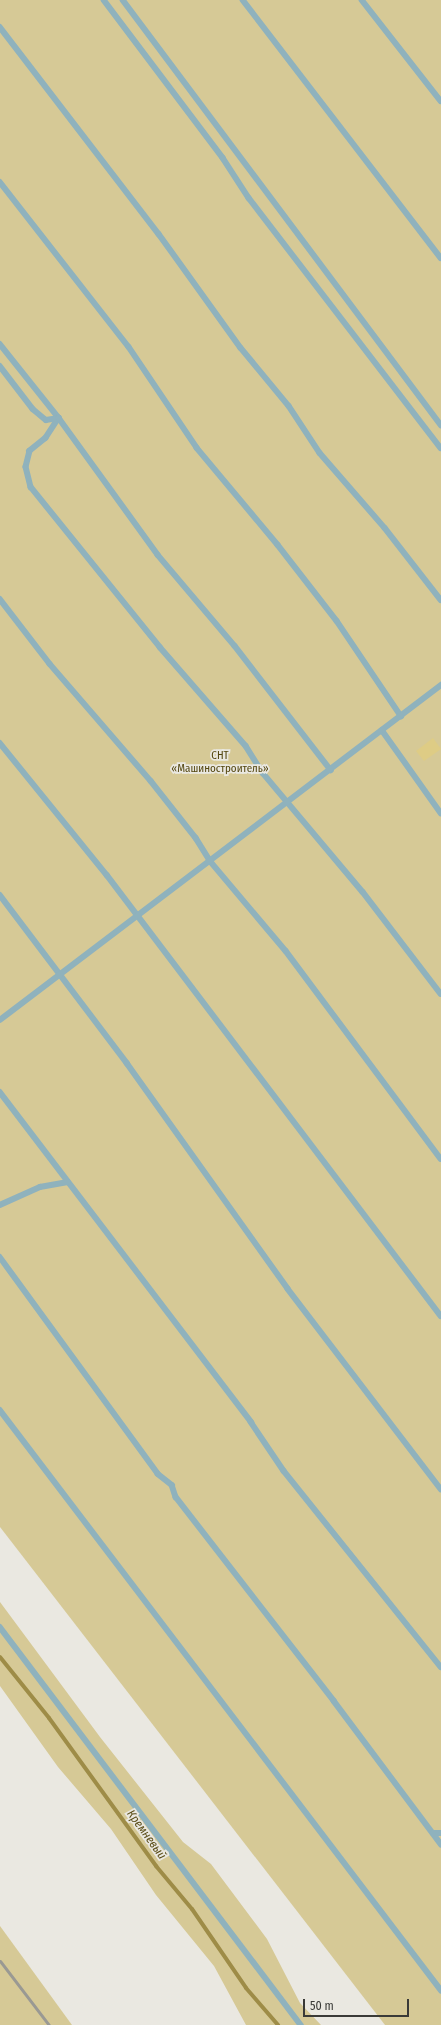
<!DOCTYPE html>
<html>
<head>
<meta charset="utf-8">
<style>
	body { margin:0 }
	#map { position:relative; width:441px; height:2025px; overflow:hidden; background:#eae8e1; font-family:"Fira Sans Condensed",sans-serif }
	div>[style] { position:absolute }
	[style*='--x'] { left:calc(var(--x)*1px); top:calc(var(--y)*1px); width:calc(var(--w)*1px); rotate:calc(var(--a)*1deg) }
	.green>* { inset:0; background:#d6c996 }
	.stream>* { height:4px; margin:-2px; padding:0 2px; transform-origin:2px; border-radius:2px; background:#9e8c47 }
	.building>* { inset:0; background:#decc85 }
	.service>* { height:5.5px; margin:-2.75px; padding:0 2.75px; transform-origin:2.75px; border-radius:2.75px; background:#8fb2bd }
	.rail>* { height:3px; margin:-1.5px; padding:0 1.5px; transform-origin:1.5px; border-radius:1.5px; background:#9a9993 }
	span { translate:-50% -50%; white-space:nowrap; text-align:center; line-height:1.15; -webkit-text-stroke:3.5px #eae8e1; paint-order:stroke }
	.park-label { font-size:11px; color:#53460e }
	.water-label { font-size:12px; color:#5b4e18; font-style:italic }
	.scale { position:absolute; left:303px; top:1999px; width:106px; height:18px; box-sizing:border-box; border:2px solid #3a3a37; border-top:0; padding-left:5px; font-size:12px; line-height:14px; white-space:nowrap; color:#3a3a37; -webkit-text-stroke:3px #eae8e1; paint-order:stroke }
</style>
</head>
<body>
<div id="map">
	<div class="green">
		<i style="clip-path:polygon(0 0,441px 0,441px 2025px,385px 2025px,0 1527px)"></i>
		<i style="clip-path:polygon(0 1602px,100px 1737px,183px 1842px,211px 1864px,267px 1939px,300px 2003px,321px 2025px,246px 2025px,214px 1966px,156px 1895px,111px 1829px,58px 1767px,0 1686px)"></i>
		<i style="clip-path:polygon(0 1926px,72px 2025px,0 2025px)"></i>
	</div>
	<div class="stream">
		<i style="--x:0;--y:1657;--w:78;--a:51.2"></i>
		<i style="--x:49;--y:1718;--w:183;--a:54.1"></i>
		<i style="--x:156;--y:1866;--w:56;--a:50.1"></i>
		<i style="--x:192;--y:1909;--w:96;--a:55.6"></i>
		<i style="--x:246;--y:1988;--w:49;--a:49.1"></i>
	</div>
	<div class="building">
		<i style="clip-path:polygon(433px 738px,441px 749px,424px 761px,416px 751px)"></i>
	</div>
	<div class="service">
		<i style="--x:104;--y:0;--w:198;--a:53"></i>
		<i style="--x:223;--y:158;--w:48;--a:57"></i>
		<i style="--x:249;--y:198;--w:315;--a:52.5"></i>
		<i style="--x:123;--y:0;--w:531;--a:53.19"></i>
		<i style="--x:243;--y:0;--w:325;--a:52.5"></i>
		<i style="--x:362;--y:0;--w:128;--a:52"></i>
		<i style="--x:0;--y:27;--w:261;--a:52.5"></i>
		<i style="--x:159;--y:234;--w:140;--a:54.3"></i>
		<i style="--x:241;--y:348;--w:75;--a:50.4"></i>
		<i style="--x:289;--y:406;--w:56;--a:56.6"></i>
		<i style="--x:320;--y:453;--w:99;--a:49.1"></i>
		<i style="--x:385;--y:528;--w:91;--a:52.1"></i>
		<i style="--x:0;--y:182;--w:209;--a:52"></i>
		<i style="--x:129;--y:347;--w:122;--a:56"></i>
		<i style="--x:197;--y:448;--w:126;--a:50.1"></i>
		<i style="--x:278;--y:545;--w:96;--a:52.2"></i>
		<i style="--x:337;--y:621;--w:115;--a:56"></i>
		<i style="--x:0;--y:344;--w:95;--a:51.4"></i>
		<i style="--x:59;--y:418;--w:24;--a:123"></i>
		<i style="--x:46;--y:438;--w:21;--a:141"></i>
		<i style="--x:30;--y:451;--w:16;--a:104"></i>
		<i style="--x:26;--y:467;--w:21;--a:76"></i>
		<i style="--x:31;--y:487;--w:206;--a:51.1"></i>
		<i style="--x:160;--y:647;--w:131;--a:49"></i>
		<i style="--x:246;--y:746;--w:32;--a:58"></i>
		<i style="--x:263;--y:773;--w:155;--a:50"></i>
		<i style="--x:363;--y:892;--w:128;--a:52.6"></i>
		<i style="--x:0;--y:366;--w:54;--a:52.5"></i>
		<i style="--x:33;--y:409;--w:17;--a:40"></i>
		<i style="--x:46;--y:420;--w:13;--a:-9"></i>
		<i style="--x:59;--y:418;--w:169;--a:54.1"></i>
		<i style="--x:158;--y:555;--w:119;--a:49.8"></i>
		<i style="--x:235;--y:646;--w:157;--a:52.3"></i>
		<i style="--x:0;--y:599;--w:82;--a:52.4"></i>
		<i style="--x:50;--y:664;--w:155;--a:49.2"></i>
		<i style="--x:151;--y:781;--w:73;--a:51.7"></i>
		<i style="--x:196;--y:838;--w:28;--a:58"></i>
		<i style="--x:211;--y:862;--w:116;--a:49.9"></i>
		<i style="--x:286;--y:951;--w:259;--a:53.3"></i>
		<i style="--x:382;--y:730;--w:102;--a:54.6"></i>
		<i style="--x:0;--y:743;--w:170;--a:51"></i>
		<i style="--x:107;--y:875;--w:553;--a:52.86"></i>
		<i style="--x:0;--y:895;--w:211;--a:52.9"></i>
		<i style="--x:127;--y:1063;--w:277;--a:54.5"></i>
		<i style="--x:288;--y:1289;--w:252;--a:52.6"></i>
		<i style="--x:0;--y:1020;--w:554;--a:-37.22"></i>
		<i style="--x:0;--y:1092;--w:415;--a:52.7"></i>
		<i style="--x:251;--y:1422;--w:59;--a:56"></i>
		<i style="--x:284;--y:1471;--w:251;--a:51.3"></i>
		<i style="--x:0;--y:1205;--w:44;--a:-24.2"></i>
		<i style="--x:40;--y:1187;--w:28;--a:-10"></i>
		<i style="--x:0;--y:1257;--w:268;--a:53.9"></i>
		<i style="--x:158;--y:1474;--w:18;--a:38"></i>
		<i style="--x:172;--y:1485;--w:13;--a:72"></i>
		<i style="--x:176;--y:1497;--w:258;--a:52.2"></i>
		<i style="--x:334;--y:1701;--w:179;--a:53.2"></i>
		<i style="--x:0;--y:1410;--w:729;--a:52.75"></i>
		<i style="--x:0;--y:1627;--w:499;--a:52.9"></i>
		<i style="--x:433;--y:1833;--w:8;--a:0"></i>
	</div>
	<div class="rail">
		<i style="--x:0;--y:1961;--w:81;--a:52.6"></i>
	</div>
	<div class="park-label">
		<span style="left:220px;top:763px">СНТ<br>«Машиностроитель»</span>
	</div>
	<div class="water-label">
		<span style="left:146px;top:1835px;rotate:54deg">Кремневый</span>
	</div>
	<div class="scale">50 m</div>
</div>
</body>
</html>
